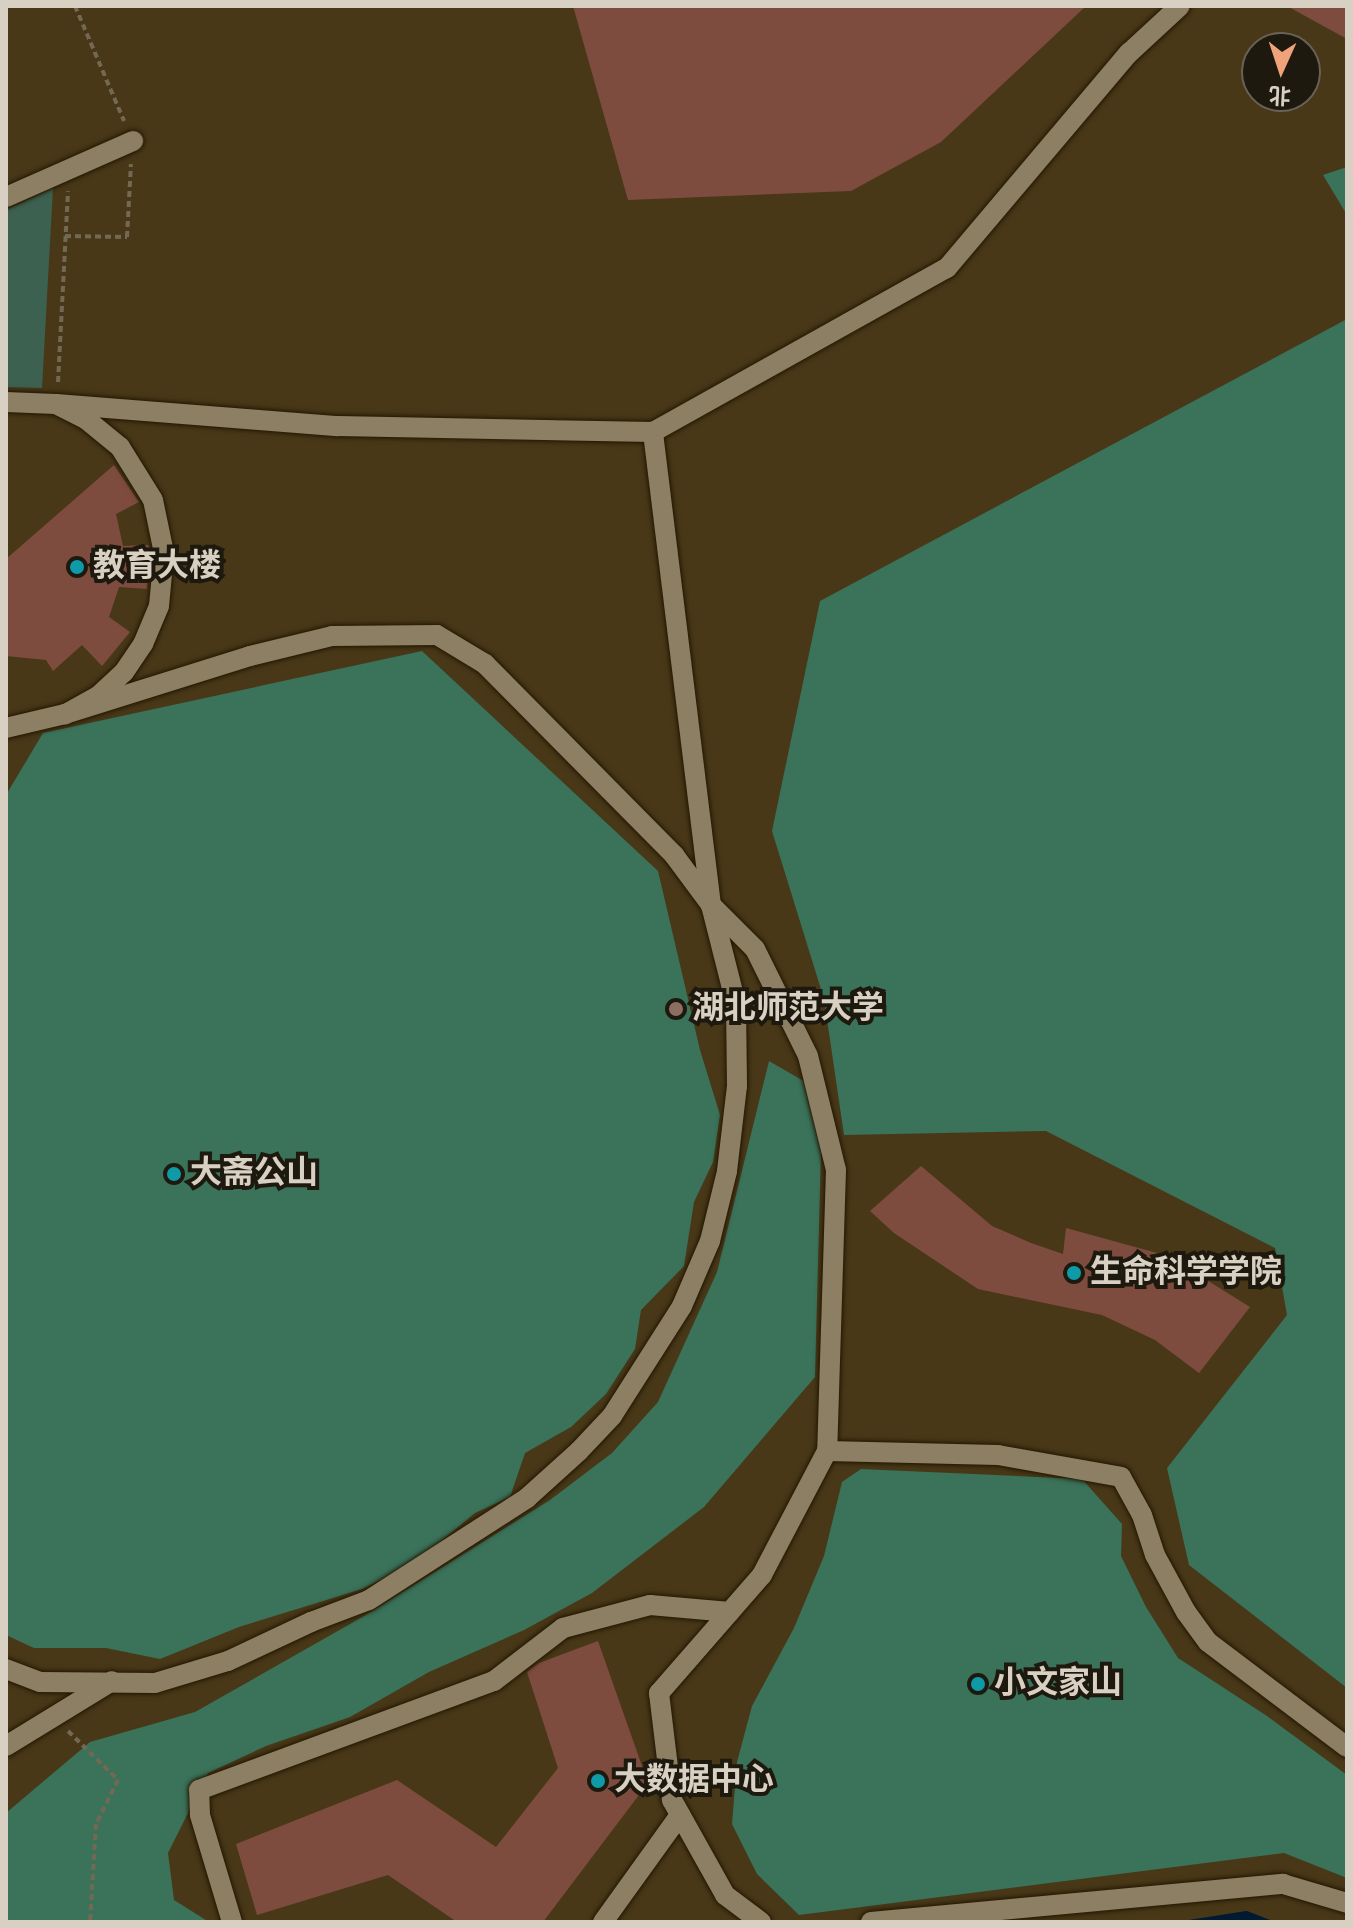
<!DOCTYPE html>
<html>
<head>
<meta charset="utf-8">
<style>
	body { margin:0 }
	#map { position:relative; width:1353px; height:1928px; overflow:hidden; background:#3c2f17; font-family:Spectral,"Noto Sans SC",serif }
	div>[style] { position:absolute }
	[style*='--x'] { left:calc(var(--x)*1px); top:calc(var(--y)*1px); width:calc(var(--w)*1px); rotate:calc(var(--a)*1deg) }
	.built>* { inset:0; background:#483818 }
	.green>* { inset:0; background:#3d6150 }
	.forest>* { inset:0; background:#3a725a }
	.water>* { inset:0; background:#011a32 }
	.building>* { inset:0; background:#7e4c3e }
	.path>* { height:4px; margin-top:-2px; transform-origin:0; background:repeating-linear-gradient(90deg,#736853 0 6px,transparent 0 10px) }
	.roads { filter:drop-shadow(0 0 2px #231701) drop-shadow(0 0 2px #231701) }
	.minor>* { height:20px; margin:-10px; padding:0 10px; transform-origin:10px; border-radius:10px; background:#8d7f64 }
	.dots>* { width:22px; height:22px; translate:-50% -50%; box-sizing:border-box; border:4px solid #1e190e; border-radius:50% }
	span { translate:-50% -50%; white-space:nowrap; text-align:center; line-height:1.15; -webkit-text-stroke:8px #1e190e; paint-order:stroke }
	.poi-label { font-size:32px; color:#d8d0c2; font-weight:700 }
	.left { translate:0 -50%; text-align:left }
	.frame { position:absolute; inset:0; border:8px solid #d8d0c2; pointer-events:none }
	.north { position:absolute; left:1241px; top:32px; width:80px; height:80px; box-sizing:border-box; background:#1e190e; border:2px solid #686256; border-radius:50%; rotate:183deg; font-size:22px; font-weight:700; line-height:32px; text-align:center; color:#d8d0c2 }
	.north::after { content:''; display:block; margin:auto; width:28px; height:36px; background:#f0a27a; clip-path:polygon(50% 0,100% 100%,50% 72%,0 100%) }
</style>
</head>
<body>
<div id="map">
	<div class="built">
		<i style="clip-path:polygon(evenodd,6px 6px,1347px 6px,1347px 1922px,6px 1922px,6px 6px,1257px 48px,1305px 48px,1305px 96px,1257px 96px,1257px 48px)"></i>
	</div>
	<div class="green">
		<i style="clip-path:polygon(53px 188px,42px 388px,6px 387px,6px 210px)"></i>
	</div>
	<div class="forest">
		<i style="clip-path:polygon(1347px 167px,1347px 215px,1323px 175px)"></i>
		<i style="clip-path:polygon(1347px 319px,1347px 1688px,1189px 1565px,1167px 1468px,1287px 1315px,1275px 1248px,1046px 1131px,844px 1135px,824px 999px,772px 831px,820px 601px)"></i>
		<i style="clip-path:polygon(422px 651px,658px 871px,700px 1050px,720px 1115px,713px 1162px,694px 1202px,684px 1266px,641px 1310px,635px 1349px,606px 1394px,571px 1427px,525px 1453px,510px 1497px,475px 1513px,413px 1564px,362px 1589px,239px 1627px,160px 1659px,106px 1648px,34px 1648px,6px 1635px,6px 795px,43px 733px)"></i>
		<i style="clip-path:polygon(769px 1061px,807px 1083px,822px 1114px,815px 1377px,704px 1507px,592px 1593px,524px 1630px,429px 1672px,350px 1717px,266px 1746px,208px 1773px,168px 1853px,174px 1900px,209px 1922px,6px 1922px,6px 1813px,90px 1742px,195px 1712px,366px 1615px,550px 1500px,612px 1453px,658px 1402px,717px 1272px)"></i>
		<i style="clip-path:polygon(861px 1469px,1082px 1479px,1122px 1524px,1121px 1556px,1146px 1607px,1178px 1658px,1267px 1716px,1347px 1775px,1347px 1878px,1284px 1853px,799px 1915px,757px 1874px,732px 1824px,737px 1762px,752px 1706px,794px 1628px,824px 1556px,842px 1482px)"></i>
	</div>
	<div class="water">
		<i style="clip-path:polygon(1247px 1911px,1275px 1922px,1176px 1922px,1246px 1911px)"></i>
	</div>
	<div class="building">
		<i style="clip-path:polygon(573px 6px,1086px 6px,941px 142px,851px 191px,628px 200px)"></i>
		<i style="clip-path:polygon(1287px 6px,1347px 6px,1347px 39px)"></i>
		<i style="clip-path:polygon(114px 465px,139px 502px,116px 514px,123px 546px,149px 545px,147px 589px,119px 587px,109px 617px,130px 632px,102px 666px,82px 645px,53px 671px,46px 660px,6px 656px,6px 559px)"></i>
		<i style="clip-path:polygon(921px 1166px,992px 1226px,1031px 1243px,1063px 1254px,1066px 1228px,1168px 1256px,1250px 1307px,1199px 1373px,1155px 1340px,1102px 1315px,978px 1289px,894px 1233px,870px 1211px)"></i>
		<i style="clip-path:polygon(598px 1641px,648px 1783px,543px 1922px,457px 1922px,388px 1875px,257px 1915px,236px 1844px,397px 1780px,496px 1847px,558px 1768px,527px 1672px,539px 1663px)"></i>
	</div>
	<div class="path">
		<i style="--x:75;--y:6;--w:125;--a:66.9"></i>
		<i style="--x:65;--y:236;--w:62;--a:0.9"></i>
		<i style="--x:127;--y:237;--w:73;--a:-86.9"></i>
		<i style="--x:58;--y:382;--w:191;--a:-87"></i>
		<i style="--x:68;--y:1731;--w:70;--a:44.4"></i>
		<i style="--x:118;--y:1780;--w:49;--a:116.6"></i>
		<i style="--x:96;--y:1824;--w:98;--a:93.5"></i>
	</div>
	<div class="roads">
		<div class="minor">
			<i style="--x:6;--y:197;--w:139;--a:-23.8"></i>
			<i style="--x:6;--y:402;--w:50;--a:2.3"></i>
			<i style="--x:56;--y:404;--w:35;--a:27"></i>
			<i style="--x:87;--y:420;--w:43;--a:39.3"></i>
			<i style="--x:120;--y:447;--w:62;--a:58.1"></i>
			<i style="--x:153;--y:500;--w:54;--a:78.3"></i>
			<i style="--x:164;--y:553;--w:53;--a:95.4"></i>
			<i style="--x:159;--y:606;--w:41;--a:112.8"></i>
			<i style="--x:143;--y:644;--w:34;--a:124"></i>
			<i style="--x:124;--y:672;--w:35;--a:137"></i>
			<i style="--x:98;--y:696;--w:38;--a:151"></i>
			<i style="--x:65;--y:714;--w:61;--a:166.7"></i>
			<i style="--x:56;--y:404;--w:283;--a:4.5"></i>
			<i style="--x:338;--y:426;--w:315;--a:1.1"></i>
			<i style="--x:653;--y:432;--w:337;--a:-29.2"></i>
			<i style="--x:947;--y:268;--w:282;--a:-49.8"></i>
			<i style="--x:1129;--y:53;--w:69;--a:-42.7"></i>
			<i style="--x:65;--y:714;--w:194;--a:-17.4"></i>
			<i style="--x:250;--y:656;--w:84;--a:-13.7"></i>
			<i style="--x:332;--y:636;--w:105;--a:-0.5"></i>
			<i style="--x:437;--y:635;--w:56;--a:31.1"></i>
			<i style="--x:485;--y:664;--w:269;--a:45.3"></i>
			<i style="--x:674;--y:855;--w:62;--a:53.5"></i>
			<i style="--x:711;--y:905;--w:62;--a:45"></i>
			<i style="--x:755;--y:949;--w:119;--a:63.6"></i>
			<i style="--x:808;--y:1056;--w:117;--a:76.2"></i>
			<i style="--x:836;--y:1170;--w:281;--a:91.8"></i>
			<i style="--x:827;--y:1451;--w:140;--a:117.7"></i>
			<i style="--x:762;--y:1575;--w:157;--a:131.1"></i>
			<i style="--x:659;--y:1693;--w:108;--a:83.1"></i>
			<i style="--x:672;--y:1800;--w:109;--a:60.8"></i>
			<i style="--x:725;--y:1895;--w:45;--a:36.9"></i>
			<i style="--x:827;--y:1451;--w:171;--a:1.3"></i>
			<i style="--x:998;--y:1455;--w:125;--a:10.1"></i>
			<i style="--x:1121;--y:1477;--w:43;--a:61.1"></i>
			<i style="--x:1142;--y:1515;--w:42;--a:72"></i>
			<i style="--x:1155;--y:1555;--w:65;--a:61.5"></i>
			<i style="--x:1186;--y:1612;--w:37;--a:54"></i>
			<i style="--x:1208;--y:1642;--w:174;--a:37.1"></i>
			<i style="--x:6;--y:1669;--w:36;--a:21"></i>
			<i style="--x:40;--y:1682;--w:115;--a:0.5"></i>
			<i style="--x:155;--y:1683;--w:76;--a:-16.8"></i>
			<i style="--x:228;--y:1661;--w:92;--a:-25.2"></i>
			<i style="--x:311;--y:1622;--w:62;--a:-20.8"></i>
			<i style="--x:369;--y:1600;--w:188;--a:-32.8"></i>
			<i style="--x:527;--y:1498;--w:70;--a:-42.1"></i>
			<i style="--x:579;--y:1451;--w:48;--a:-46.7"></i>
			<i style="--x:612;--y:1416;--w:130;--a:-57.5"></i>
			<i style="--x:682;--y:1306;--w:71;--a:-66.7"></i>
			<i style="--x:710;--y:1241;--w:72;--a:-76.3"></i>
			<i style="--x:727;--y:1171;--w:86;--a:-83.3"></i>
			<i style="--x:737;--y:1086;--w:82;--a:-90.7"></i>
			<i style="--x:736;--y:1004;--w:102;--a:-104.2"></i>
			<i style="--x:711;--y:905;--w:477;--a:-97"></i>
			<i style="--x:6;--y:1746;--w:124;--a:-31.5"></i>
			<i style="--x:232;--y:1922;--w:112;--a:-106.7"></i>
			<i style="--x:200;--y:1815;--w:25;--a:-92"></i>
			<i style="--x:199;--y:1790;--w:314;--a:-20.3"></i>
			<i style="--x:494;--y:1681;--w:87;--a:-37.5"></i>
			<i style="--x:563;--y:1628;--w:90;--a:-14.8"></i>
			<i style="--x:650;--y:1605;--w:80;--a:5"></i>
			<i style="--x:603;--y:1922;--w:132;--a:-54.3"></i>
			<i style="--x:871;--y:1922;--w:414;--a:-5.3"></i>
			<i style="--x:1283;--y:1884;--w:67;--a:16.5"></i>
		</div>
	</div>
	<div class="dots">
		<i style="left:77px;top:567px;background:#0f9aa8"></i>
		<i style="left:676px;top:1009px;background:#8d6e63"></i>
		<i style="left:174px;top:1174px;background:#0f9aa8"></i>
		<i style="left:1074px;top:1273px;background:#0f9aa8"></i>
		<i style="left:978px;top:1684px;background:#0f9aa8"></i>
		<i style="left:598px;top:1781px;background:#0f9aa8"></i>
	</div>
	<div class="poi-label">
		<span class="left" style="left:93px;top:567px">教育大楼</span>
		<span class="left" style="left:692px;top:1009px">湖北师范大学</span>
		<span class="left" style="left:190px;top:1174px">大斋公山</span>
		<span class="left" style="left:1090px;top:1273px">生命科学学院</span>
		<span class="left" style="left:994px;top:1684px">小文家山</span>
		<span class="left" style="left:614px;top:1781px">大数据中心</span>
	</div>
	<div class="frame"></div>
	<div class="north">北</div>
</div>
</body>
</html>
